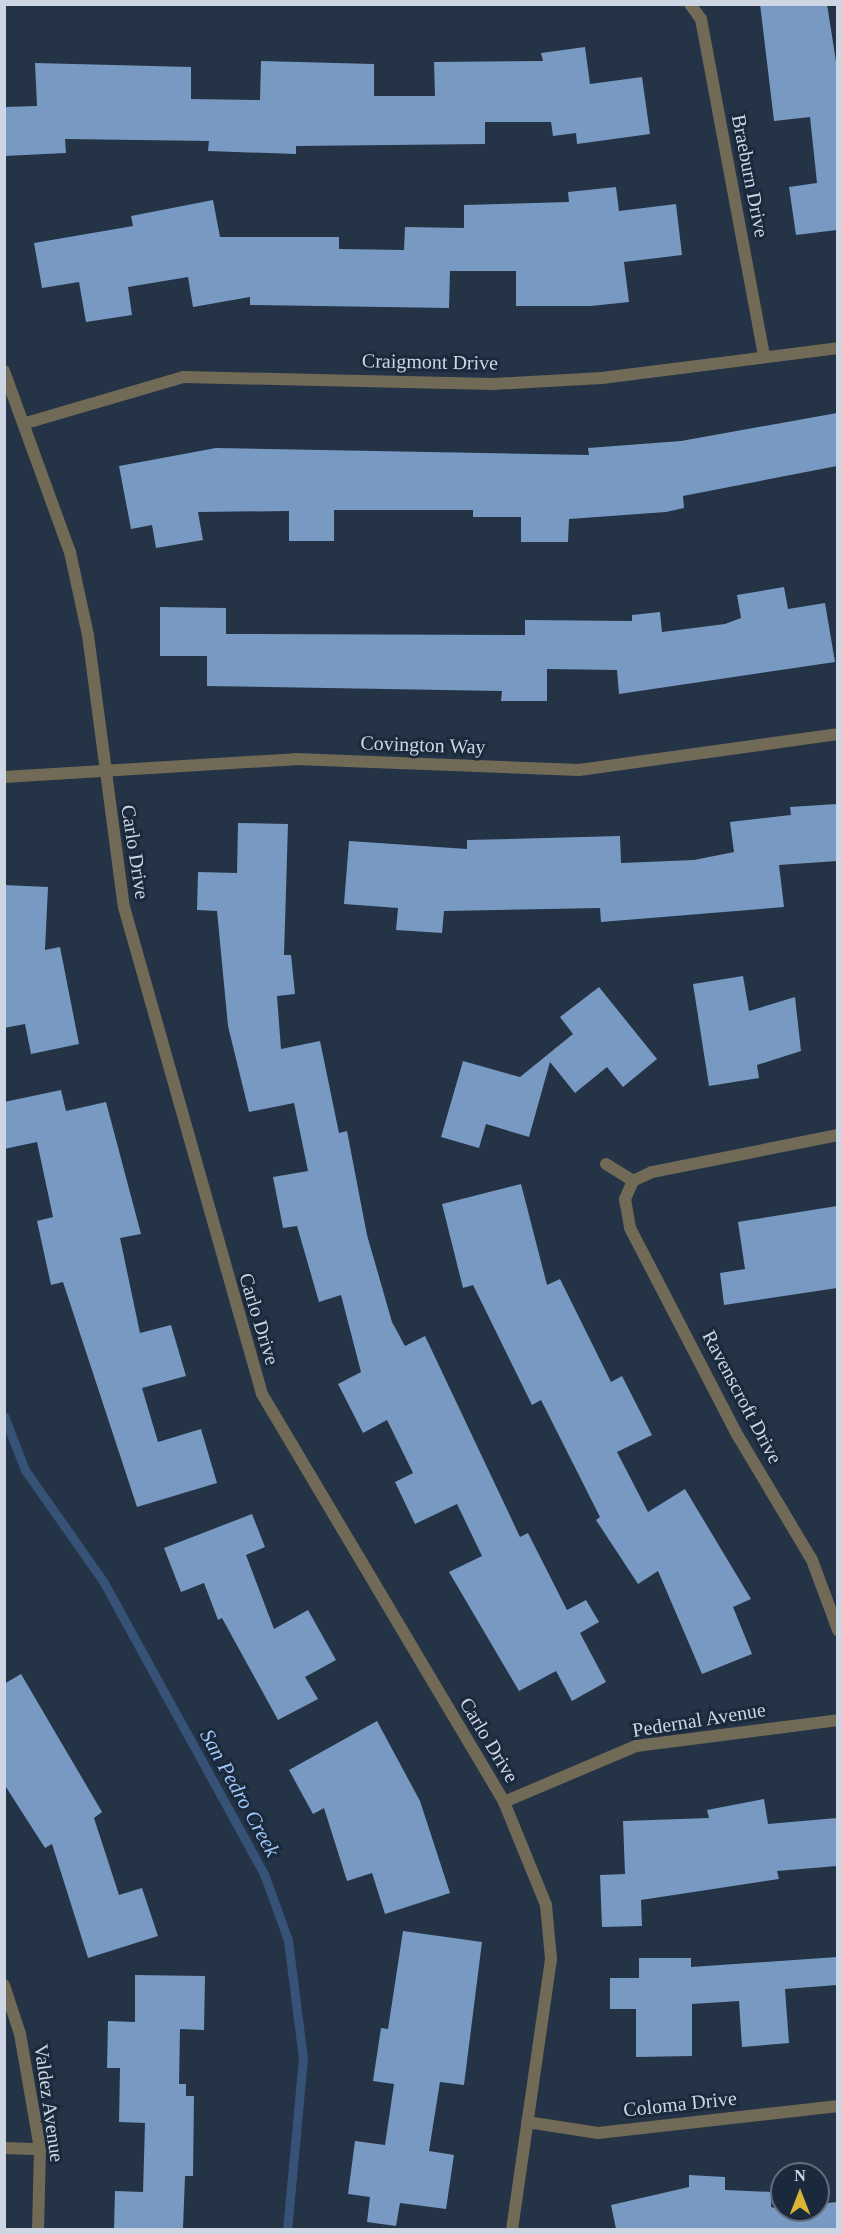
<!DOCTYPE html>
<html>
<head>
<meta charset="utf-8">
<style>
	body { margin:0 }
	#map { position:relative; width:842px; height:2234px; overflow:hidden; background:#243346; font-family:Georgia,serif }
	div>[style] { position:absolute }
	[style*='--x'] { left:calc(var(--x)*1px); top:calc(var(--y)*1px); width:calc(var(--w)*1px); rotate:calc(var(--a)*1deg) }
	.stream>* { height:9px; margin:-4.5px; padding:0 4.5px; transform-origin:4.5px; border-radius:4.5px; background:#365377 }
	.building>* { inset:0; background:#7899c1 }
	.street>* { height:12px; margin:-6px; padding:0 6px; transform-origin:6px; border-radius:6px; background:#716a56 }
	span { translate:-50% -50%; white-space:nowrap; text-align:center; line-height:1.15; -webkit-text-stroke:6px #1a293b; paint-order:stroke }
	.street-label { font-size:20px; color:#cdd6e2 }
	.water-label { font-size:21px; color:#a1c8f8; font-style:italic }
	.frame { position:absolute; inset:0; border:6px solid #cdd6e2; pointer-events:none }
	.north { position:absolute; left:770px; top:2162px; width:60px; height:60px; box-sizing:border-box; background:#1a293b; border:2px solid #626e7e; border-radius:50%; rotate:0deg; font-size:16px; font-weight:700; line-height:24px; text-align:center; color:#cdd6e2 }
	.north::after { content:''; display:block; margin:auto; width:21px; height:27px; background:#d9b334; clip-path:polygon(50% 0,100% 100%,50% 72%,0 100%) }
</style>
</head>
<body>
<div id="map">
	<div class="stream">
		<i style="--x:4;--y:1416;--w:58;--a:68.7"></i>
		<i style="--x:25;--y:1470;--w:136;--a:54.9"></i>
		<i style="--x:103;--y:1581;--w:334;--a:61.2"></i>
		<i style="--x:264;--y:1874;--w:70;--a:70"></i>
		<i style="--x:288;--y:1940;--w:119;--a:82.8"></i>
		<i style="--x:303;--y:2058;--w:173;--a:95.3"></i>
	</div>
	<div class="building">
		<i style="clip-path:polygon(760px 4px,827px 4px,837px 68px,837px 230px,796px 235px,789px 187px,817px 183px,810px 117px,774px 121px)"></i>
		<i style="clip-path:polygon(585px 47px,590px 84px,642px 77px,650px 134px,577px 144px,576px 133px,553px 136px,551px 122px,485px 122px,485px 144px,296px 146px,296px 154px,208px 151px,209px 141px,65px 139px,66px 153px,4px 156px,4px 107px,37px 106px,35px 63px,191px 67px,191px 99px,260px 100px,261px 61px,374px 64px,374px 96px,435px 96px,434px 62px,543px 61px,541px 53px)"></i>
		<i style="clip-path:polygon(616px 187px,619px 211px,676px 204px,682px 255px,624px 262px,629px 302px,591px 306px,516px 306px,516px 271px,450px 271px,449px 308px,250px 305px,250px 297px,193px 307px,188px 277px,128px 287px,132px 315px,86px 322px,79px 282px,42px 288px,34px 243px,133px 226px,131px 216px,213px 200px,220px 237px,339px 237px,339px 249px,404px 250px,405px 227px,464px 228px,464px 205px,569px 202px,568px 192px)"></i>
		<i style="clip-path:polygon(837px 413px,837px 466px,683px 496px,684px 508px,666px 512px,569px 519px,568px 542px,521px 542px,521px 517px,473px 517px,473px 510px,334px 510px,334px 541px,289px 541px,289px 511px,198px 512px,203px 540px,156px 548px,152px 525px,131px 529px,119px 466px,216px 448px,589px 455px,588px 448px,681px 441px)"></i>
		<i style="clip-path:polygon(784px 587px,788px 609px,825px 603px,835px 662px,619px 694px,617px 670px,547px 669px,547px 701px,501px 701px,502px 691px,207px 686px,207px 656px,160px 656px,160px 607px,226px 608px,226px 634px,525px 635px,525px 620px,632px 621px,632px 615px,660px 612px,662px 632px,725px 624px,741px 618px,737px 595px)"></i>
		<i style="clip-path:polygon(837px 804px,837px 861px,779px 865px,784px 907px,601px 922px,600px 908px,444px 911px,442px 933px,396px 930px,398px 908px,344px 904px,349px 841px,467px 849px,467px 840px,620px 836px,621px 863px,694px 860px,734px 852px,730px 822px,791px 815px,790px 807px)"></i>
		<i style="clip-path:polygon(238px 823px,288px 824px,284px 955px,291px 955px,295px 994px,277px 996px,281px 1049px,320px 1041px,339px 1133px,347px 1131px,367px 1235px,392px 1322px,405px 1346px,425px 1336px,520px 1537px,528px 1533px,567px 1610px,586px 1600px,599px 1622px,580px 1633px,606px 1682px,572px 1701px,556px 1671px,519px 1691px,449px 1572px,482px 1556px,457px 1504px,415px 1524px,395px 1482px,413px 1473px,387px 1420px,363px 1433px,338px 1384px,361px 1372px,341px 1295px,319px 1302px,297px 1226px,283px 1228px,273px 1177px,308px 1171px,294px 1103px,249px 1112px,228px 1026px,217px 911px,197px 910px,198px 872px,237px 873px)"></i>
		<i style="clip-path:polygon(4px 885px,48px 887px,45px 950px,60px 947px,79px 1044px,31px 1054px,25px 1024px,4px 1028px)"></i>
		<i style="clip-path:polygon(743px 976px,749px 1011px,795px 997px,801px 1051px,757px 1065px,759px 1078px,709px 1086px,693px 984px)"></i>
		<i style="clip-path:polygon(599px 987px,657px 1059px,623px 1087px,607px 1067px,575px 1093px,550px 1062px,529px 1137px,486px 1124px,479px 1148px,441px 1137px,463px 1061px,520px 1077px,573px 1034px,560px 1017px)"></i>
		<i style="clip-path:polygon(61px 1090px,66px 1111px,106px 1102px,141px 1234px,120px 1238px,140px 1333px,171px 1325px,186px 1376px,142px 1388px,158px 1442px,201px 1429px,217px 1483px,137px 1507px,63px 1282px,51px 1285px,37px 1221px,53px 1217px,37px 1142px,4px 1149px,4px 1102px)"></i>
		<i style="clip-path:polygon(521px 1184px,547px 1285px,560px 1279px,611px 1382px,622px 1376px,652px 1435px,617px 1452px,648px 1512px,685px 1489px,751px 1599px,733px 1607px,752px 1654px,702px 1674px,658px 1571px,638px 1584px,596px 1520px,600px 1517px,541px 1400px,532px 1405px,473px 1285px,463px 1288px,442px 1204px)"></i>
		<i style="clip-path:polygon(837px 1206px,837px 1288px,724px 1305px,720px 1273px,745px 1269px,738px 1222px)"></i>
		<i style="clip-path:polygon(252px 1514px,265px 1547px,246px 1555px,274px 1629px,308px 1610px,336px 1660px,305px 1677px,318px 1699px,278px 1720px,222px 1618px,218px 1620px,204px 1583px,181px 1592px,164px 1548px)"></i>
		<i style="clip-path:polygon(21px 1674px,102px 1812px,94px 1818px,119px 1895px,142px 1888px,158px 1936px,88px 1958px,52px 1844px,45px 1848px,4px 1784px,4px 1684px)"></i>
		<i style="clip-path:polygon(377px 1721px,420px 1801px,450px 1893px,385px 1914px,372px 1873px,347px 1881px,324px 1808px,313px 1814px,289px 1770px)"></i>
		<i style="clip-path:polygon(764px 1799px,768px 1824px,837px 1818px,837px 1866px,777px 1871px,779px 1879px,641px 1900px,642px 1926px,602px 1927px,600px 1875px,625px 1874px,623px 1821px,709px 1818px,707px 1810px)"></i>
		<i style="clip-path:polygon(403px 1931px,482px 1942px,464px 2085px,440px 2082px,429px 2151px,454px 2155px,446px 2209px,400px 2203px,396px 2226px,367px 2222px,370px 2197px,348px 2194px,355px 2141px,385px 2145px,394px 2084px,373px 2081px,381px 2028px,388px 2029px)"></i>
		<i style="clip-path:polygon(837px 1957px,837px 1985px,785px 1989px,789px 2043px,742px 2047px,739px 2001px,692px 2004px,692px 2056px,636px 2057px,636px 2009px,610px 2009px,610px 1978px,639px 1978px,639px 1958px,691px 1958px,691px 1967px)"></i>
		<i style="clip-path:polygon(135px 1975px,205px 1976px,204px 2030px,180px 2029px,179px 2084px,186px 2084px,186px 2096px,194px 2096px,193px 2176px,185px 2176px,183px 2229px,114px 2229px,115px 2191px,143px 2192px,145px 2123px,119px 2122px,120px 2068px,107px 2068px,108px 2021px,135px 2022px)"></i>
		<i style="clip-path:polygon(689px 2175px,725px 2177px,725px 2190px,772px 2192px,771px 2207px,782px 2210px,818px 2210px,818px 2204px,837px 2202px,837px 2229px,616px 2229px,611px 2205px,689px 2187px)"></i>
	</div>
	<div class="street">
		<i style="--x:690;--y:4;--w:19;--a:54"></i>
		<i style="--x:701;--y:19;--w:344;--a:79.4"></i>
		<i style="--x:4;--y:371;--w:193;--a:70"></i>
		<i style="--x:70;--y:552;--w:85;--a:77.8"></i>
		<i style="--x:88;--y:635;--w:274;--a:82.5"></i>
		<i style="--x:124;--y:907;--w:506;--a:74.18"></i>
		<i style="--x:262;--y:1394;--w:474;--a:59.3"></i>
		<i style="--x:504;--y:1802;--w:111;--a:67.8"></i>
		<i style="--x:546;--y:1905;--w:54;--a:84.7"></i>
		<i style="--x:551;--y:1959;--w:274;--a:98.2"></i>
		<i style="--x:26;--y:423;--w:164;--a:-16.3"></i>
		<i style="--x:183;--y:377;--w:310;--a:1.3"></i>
		<i style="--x:493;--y:384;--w:109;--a:-3.2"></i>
		<i style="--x:602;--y:378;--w:238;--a:-7.2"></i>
		<i style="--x:4;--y:777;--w:292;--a:-3.5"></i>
		<i style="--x:295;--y:759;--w:284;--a:2.2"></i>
		<i style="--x:579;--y:770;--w:261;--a:-7.9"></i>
		<i style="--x:838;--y:1135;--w:190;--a:168.7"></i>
		<i style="--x:652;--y:1172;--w:21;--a:155"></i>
		<i style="--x:633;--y:1181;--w:20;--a:114"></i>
		<i style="--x:625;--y:1199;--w:29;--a:80"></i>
		<i style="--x:630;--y:1228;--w:234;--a:62.6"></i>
		<i style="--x:738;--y:1436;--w:144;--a:59.2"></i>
		<i style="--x:812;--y:1560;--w:75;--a:69.6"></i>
		<i style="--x:606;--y:1164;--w:32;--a:32"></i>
		<i style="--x:504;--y:1802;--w:143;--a:-23"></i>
		<i style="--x:636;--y:1746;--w:204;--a:-7.3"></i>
		<i style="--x:4;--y:1985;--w:52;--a:71.9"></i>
		<i style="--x:20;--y:2034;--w:117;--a:80.1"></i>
		<i style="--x:40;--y:2149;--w:81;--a:91.4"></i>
		<i style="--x:527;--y:2122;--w:72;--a:8.8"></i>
		<i style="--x:598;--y:2133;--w:242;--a:-6.4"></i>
		<i style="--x:4;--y:2148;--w:36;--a:2"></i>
	</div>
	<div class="street-label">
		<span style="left:750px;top:176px;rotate:79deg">Braeburn Drive</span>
		<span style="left:430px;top:362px;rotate:1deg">Craigmont Drive</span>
		<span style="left:423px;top:745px;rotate:2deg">Covington Way</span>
		<span style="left:135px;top:852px;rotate:81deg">Carlo Drive</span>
		<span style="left:259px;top:1319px;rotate:73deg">Carlo Drive</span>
		<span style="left:742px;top:1397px;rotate:62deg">Ravenscroft Drive</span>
		<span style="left:699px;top:1720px;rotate:-9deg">Pedernal Avenue</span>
		<span style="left:489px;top:1740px;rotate:59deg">Carlo Drive</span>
		<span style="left:49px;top:2103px;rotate:82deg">Valdez Avenue</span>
		<span style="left:680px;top:2104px;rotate:-6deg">Coloma Drive</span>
	</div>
	<div class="water-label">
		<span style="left:240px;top:1793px;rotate:61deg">San Pedro Creek</span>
	</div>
	<div class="frame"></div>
	<div class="north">N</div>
</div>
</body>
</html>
